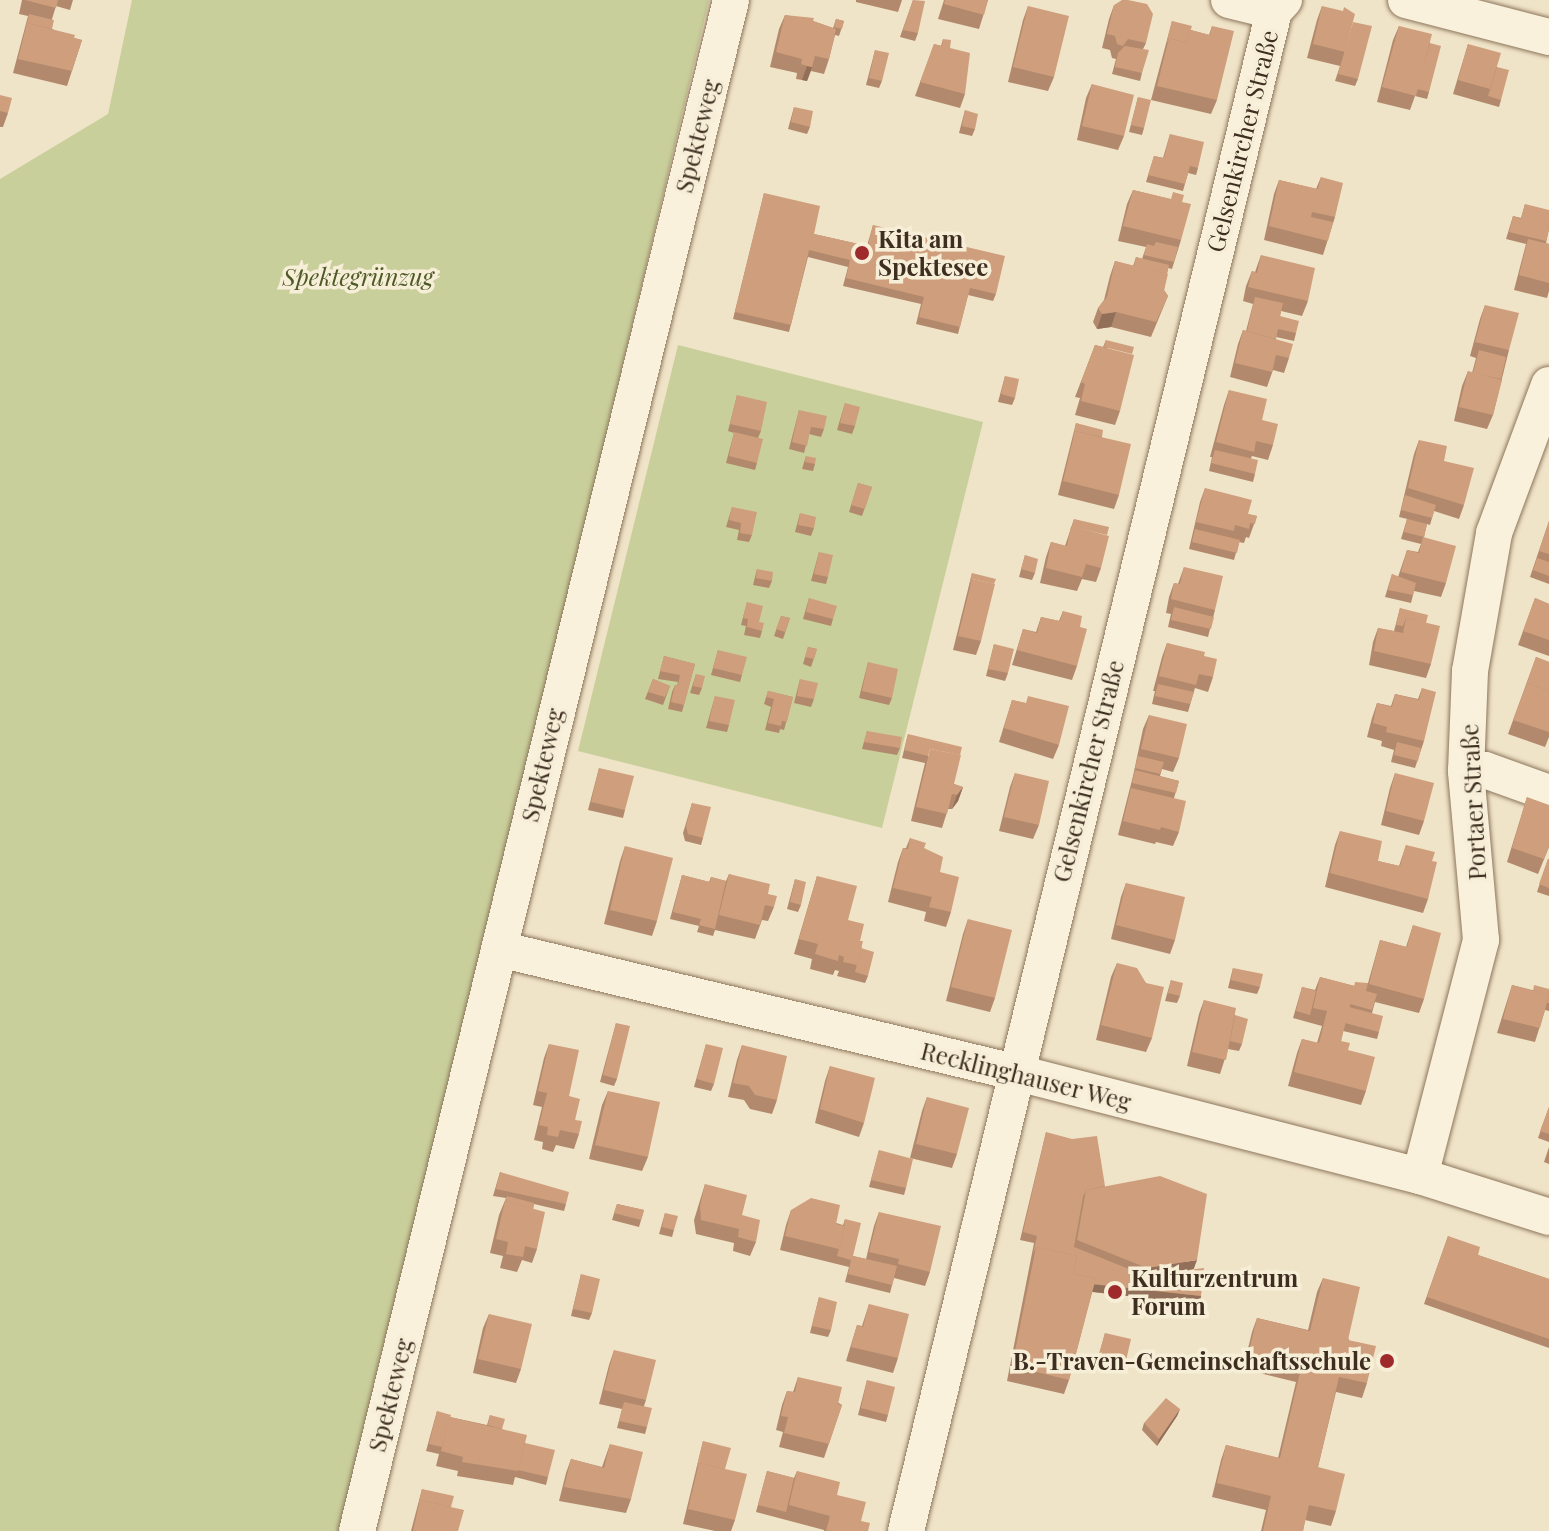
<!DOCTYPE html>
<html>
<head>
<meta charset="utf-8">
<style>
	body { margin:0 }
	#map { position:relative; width:1549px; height:1531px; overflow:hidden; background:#f0e4c8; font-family:"Playfair Display",serif }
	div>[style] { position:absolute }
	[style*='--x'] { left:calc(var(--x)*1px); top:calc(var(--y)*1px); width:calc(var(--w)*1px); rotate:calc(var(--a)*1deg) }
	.green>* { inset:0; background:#c9cf9b }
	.roads { filter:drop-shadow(0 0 2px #8d765c) drop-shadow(0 0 2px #8d765c) }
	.minor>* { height:36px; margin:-18px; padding:0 18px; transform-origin:18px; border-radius:18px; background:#faf1dc }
	.wall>* { inset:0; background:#b2896c }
	.shaded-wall>* { inset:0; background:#916f58 }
	.building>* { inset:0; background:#cf9f7d }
	.dots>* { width:22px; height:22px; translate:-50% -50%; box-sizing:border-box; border:4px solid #f7eed8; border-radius:50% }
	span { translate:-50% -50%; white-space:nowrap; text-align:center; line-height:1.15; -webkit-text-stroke:7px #f7eed8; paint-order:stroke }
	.street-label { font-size:24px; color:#3d2e20 }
	.poi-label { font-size:24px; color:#3d2e20; font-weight:700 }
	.left { translate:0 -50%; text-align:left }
	.right { translate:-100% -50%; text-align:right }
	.park-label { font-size:24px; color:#4d5a26; font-style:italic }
</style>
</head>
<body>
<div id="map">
	<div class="green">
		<i style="clip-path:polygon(132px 0,709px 0,491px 923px,481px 949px,339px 1531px,0 1531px,0 179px,108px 114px)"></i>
		<i style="clip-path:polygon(678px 345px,983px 422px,882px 828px,578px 751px)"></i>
	</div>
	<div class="roads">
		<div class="minor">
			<i style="--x:1229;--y:0;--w:46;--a:13.7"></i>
			<i style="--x:1274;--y:11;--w:15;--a:-48"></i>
			<i style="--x:1406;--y:0;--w:148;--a:14.5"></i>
			<i style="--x:1466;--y:771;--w:19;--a:-3"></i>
			<i style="--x:1485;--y:770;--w:68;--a:19.8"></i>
			<i style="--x:499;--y:949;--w:529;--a:13.43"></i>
			<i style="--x:1014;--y:1072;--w:419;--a:14.4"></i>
			<i style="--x:1420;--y:1176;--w:135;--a:17.6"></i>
			<i style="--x:1420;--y:1176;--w:244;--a:-75.5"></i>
			<i style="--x:1481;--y:940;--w:170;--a:-95.1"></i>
			<i style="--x:1466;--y:771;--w:100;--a:-87.7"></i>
			<i style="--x:1470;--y:671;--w:140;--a:-80.1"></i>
			<i style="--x:1494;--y:533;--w:158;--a:-69.6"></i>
			<i style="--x:357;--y:1531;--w:1576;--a:-76.27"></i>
			<i style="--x:906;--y:1531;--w:1564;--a:-76.39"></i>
		</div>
	</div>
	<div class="wall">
		<i style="clip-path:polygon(22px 0,73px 0,70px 10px,56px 6px,52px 19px,52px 29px,74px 38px,82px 40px,67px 86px,13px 73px,28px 16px,19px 14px)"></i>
		<i style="clip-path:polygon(856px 0,902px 0,898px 12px,856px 2px)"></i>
		<i style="clip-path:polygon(913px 0,918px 33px,915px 41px,900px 37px)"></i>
		<i style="clip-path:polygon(944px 0,988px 0,979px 29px,938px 19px)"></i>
		<i style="clip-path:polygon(1114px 5px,1146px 43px,1143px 49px,1142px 73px,1140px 81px,1112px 74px,1116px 59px,1112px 58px,1110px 50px,1102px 48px,1109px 19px)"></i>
		<i style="clip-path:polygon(1028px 6px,1054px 77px,1048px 91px,1008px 82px,1023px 20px)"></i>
		<i style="clip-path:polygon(1322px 6px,1358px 79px,1355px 86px,1335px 81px,1340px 66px,1307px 58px,1317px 20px)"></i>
		<i style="clip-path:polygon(785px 15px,813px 21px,833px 28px,836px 19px,844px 21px,839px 36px,835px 35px,829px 59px,824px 74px,811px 71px,807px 81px,802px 80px,796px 79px,797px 73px,770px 67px,779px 29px)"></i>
		<i style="clip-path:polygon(1172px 21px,1191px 30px,1209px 35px,1212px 26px,1217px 100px,1211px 114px,1151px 100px)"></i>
		<i style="clip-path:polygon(1399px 26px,1430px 43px,1429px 92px,1427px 99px,1415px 96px,1410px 110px,1377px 102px,1393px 40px)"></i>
		<i style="clip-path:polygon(943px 39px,950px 48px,965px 94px,960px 108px,915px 96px,934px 44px,941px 46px)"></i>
		<i style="clip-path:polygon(1468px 44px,1497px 67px,1501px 100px,1499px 107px,1453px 94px)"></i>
		<i style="clip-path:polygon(875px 50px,882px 81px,879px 88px,866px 85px)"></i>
		<i style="clip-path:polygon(1092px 84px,1124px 136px,1118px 150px,1077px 140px,1086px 98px)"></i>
		<i style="clip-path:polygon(0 95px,8px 113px,3px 127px,0 127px)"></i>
		<i style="clip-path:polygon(1138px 97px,1144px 128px,1142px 135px,1129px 132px)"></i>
		<i style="clip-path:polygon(794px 107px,810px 127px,807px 134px,788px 129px)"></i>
		<i style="clip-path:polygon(965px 110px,975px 129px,972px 136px,959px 133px)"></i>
		<i style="clip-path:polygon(1170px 134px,1198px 168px,1196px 175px,1188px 173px,1183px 191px,1146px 182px,1154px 156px,1163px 158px)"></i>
		<i style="clip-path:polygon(1321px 177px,1335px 217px,1323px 255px,1264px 240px,1274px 194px,1279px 180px,1316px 189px)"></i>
		<i style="clip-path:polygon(1133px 190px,1182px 202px,1181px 240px,1172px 269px,1168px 268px,1164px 290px,1168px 296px,1151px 337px,1111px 327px,1097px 329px,1093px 322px,1098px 308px,1104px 300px,1110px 276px,1115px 261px,1133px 266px,1136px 257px,1142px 259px,1146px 247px,1118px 241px,1127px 204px)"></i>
		<i style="clip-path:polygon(764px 193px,814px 234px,867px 246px,873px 225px,996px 294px,993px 301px,968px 295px,958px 334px,916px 324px,921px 304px,843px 286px,848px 267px,808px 257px,789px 332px,733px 319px)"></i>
		<i style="clip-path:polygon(1525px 204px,1549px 229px,1546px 243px,1549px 244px,1549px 291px,1547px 298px,1514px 290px,1526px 244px,1506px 239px,1513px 216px,1521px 218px)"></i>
		<i style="clip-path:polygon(1261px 255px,1308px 301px,1302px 316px,1281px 311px,1280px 316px,1296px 333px,1294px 341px,1276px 337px,1276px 339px,1289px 358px,1284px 373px,1273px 370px,1267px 387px,1230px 377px,1238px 344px,1243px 330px,1246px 331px,1253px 304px,1243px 301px,1246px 286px,1252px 271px,1255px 272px)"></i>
		<i style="clip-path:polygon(1485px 305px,1509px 350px,1493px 415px,1487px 429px,1454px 421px,1462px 386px,1468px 371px,1472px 373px,1476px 358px,1470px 356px,1480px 319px)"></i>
		<i style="clip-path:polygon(1106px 340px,1120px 411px,1115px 425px,1075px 415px,1080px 398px,1075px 397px,1095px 345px,1103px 347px)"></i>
		<i style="clip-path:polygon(1005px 376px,1015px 398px,1012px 405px,998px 402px)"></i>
		<i style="clip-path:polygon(1229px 390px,1262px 420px,1273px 445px,1268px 460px,1252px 456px,1251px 458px,1255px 474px,1253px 482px,1209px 471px,1212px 457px,1210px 457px,1224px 405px)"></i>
		<i style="clip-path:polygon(737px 395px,761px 431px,758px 438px,757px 463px,755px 470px,726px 463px,734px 433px,728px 431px)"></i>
		<i style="clip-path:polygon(845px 403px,855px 426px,852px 434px,837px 430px)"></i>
		<i style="clip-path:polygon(799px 410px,824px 429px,821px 437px,809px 434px,804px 453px,789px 449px)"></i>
		<i style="clip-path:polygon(1076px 423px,1102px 437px,1119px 495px,1114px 509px,1058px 495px)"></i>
		<i style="clip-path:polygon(1419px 440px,1444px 461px,1464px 505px,1459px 519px,1434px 511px,1430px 525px,1427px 524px,1424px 537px,1446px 583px,1441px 597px,1414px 591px,1411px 603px,1385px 597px,1392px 574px,1398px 577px,1407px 550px,1418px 552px,1421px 544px,1401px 539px,1407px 519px,1424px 523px,1399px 517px,1414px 454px)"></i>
		<i style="clip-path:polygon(806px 456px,815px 464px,813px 471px,802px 469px)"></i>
		<i style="clip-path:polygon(858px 483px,872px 487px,862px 516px,849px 512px)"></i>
		<i style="clip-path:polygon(1205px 488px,1248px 514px,1257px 516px,1249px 538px,1246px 537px,1244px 543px,1239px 542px,1234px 560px,1189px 549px,1200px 502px)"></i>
		<i style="clip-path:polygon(732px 507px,752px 535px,749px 542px,737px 540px,739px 530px,726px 527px)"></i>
		<i style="clip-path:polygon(800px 513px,814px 528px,811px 536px,795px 532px)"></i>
		<i style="clip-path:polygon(1074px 519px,1101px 568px,1096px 582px,1082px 579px,1077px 591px,1040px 583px,1046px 557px,1051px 542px,1065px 546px)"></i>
		<i style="clip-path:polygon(1549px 521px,1549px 584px,1530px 577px)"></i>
		<i style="clip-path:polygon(819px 552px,828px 577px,826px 584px,811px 581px)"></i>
		<i style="clip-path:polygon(1025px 555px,1035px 573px,1032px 580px,1019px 577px)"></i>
		<i style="clip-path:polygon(1184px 567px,1215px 610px,1208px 637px,1168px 627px,1171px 614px,1166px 613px,1169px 597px,1174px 583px,1178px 584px)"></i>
		<i style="clip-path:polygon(757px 569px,772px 581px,769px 588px,753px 585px)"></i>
		<i style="clip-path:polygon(972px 573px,981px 641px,976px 655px,953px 650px)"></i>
		<i style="clip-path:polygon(809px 598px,833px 619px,831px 626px,803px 619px)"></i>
		<i style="clip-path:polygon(1535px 598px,1549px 604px,1549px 656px,1518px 645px)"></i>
		<i style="clip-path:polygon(747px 602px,759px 622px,762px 631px,760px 638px,744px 635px,746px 626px,741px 625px)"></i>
		<i style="clip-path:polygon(1400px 608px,1426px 623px,1431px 664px,1426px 678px,1369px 665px,1373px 642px,1378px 628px,1394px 631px)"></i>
		<i style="clip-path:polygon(1063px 611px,1080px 627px,1077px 666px,1072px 680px,1012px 665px,1023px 629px,1036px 632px,1041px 617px,1059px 621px)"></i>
		<i style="clip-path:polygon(781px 616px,790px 618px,783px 639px,774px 636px)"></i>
		<i style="clip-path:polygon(1167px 643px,1204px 656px,1213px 677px,1208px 692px,1195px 688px,1188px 712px,1152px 704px,1155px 691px,1153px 691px,1162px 657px)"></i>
		<i style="clip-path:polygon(994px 644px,1008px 673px,1005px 681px,986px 676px)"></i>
		<i style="clip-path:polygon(808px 647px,817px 649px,811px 667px,803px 664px)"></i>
		<i style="clip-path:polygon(718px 650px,742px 675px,740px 682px,711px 675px)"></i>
		<i style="clip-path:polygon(664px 656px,695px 664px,682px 712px,668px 709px,672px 692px,675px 685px,677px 685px,678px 682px,658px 679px)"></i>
		<i style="clip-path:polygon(1536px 657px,1549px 662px,1549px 737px,1545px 747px,1508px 734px)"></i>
		<i style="clip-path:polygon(868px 662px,892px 698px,889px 705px,859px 698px)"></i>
		<i style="clip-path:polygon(696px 674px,702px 688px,699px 695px,690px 693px)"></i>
		<i style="clip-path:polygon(653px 679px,670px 686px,663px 705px,645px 699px)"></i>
		<i style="clip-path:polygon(800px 679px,814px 699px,811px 707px,794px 703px)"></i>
		<i style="clip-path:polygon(1422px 688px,1424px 741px,1415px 768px,1391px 762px,1394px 750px,1381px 746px,1382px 741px,1367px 737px,1372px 718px,1377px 703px,1391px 706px,1395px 694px,1418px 699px)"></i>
		<i style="clip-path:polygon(768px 691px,793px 697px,784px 730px,780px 729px,779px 733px,765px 730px,771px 707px,764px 704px)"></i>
		<i style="clip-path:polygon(715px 696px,729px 725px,727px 732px,706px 728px)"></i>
		<i style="clip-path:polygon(1012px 700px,1025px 703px,1059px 745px,1053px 759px,999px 742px)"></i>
		<i style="clip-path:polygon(1149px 715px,1179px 758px,1173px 772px,1162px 769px,1160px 776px,1179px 781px,1174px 798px,1179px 832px,1173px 846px,1156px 842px,1155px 844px,1118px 835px,1133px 776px,1143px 729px)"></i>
		<i style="clip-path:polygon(867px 731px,900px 748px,897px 755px,862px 749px)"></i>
		<i style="clip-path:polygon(908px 734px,954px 784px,963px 787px,958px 801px,952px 809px,948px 809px,942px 828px,911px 821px,925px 763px,902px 758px)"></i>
		<i style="clip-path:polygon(599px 768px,625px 810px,623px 818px,588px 810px)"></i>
		<i style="clip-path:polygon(1015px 773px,1039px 825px,1033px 839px,999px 831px,1010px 787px)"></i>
		<i style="clip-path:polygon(1395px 773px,1424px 821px,1419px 835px,1381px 825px,1390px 788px)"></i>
		<i style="clip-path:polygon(1527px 797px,1549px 847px,1538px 874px,1507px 862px)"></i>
		<i style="clip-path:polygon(692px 803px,703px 838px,701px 845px,685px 841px,683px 833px)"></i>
		<i style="clip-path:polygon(1340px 831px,1378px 861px,1399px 866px,1406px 845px,1432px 861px,1428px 899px,1423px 913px,1325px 887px,1335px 845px)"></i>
		<i style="clip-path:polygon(910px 838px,924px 848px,940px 872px,951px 912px,946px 927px,924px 921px,926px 912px,888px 902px,898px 862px,903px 848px,906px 848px)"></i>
		<i style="clip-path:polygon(625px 846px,657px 921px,652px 936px,604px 924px,620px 861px)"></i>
		<i style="clip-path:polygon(1548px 859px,1549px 859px,1549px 896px,1537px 892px)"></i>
		<i style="clip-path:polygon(729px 874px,768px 894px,774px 907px,768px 921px,762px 920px,755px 939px,715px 930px,713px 936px,697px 932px,699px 926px,670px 919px,682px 875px,709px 882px,711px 877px,726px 881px)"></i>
		<i style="clip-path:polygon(817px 876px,848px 920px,860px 941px,868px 976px,865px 983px,837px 976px,839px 971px,835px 970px,833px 975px,810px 969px,812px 959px,794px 954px)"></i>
		<i style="clip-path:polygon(795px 879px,801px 905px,798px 912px,787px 909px)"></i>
		<i style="clip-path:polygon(1126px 883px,1175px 940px,1170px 954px,1111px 939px,1121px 897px)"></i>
		<i style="clip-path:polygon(968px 919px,995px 998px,990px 1012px,946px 1001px,963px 934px)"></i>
		<i style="clip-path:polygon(1413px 925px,1424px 999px,1419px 1013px,1375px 1002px,1372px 1013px,1379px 1032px,1377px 1039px,1343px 1031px,1341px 1041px,1348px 1050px,1366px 1091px,1361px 1105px,1288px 1086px,1297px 1053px,1302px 1039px,1317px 1043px,1322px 1026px,1293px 1018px,1302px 987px,1315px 990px,1320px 977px,1354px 986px,1368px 983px,1380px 940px,1406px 947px)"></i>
		<i style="clip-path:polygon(1117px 963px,1146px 983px,1152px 1038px,1146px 1052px,1096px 1040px,1111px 977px)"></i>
		<i style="clip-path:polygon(1233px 968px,1260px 987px,1257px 994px,1228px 988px)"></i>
		<i style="clip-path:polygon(1171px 980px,1180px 996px,1177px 1003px,1165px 1001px)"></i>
		<i style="clip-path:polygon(1512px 985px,1532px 990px,1549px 989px,1549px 1011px,1545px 1010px,1535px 1042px,1497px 1033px)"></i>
		<i style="clip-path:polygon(1204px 1000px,1235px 1015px,1242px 1044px,1239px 1051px,1228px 1049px,1220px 1074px,1187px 1066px,1199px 1014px)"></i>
		<i style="clip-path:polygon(616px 1023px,617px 1079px,614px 1086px,600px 1082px)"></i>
		<i style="clip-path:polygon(549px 1044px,569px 1096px,579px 1134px,574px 1149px,556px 1145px,553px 1152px,542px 1149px,543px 1142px,534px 1140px,542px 1107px,533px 1105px,544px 1058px)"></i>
		<i style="clip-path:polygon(706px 1044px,714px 1084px,711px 1091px,694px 1087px)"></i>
		<i style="clip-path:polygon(742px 1045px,777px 1100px,772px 1114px,750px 1109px,744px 1100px,728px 1097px,737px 1060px)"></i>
		<i style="clip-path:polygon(830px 1066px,864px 1123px,859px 1137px,815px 1123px,825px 1081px)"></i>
		<i style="clip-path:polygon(608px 1091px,648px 1157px,642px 1171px,589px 1159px,602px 1105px)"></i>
		<i style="clip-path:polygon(927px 1097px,957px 1154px,952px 1168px,910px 1158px,922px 1111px)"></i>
		<i style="clip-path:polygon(1549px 1107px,1549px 1142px,1538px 1138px)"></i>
		<i style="clip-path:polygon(1046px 1132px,1194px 1269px,1201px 1296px,1199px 1304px,1092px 1292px,1069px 1380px,1064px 1394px,1007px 1381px,1034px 1243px,1020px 1240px)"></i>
		<i style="clip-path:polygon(1549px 1147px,1549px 1164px,1544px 1162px)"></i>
		<i style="clip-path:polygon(879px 1150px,906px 1188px,904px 1195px,869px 1187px)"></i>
		<i style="clip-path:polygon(500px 1172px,566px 1204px,564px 1211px,534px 1204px,533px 1209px,537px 1249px,532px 1263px,522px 1260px,517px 1272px,500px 1268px,503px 1256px,490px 1253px,499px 1215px,506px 1198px,493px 1196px)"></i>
		<i style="clip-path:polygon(705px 1184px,756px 1242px,750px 1256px,733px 1251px,734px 1243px,696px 1234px,694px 1220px)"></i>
		<i style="clip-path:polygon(617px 1204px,644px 1210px,639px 1227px,612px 1220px)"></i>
		<i style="clip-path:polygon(791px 1210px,843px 1225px,845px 1219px,853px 1256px,866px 1259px,874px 1226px,879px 1212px,930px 1272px,925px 1286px,894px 1278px,890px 1293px,845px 1282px,849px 1267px,780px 1250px,786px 1225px)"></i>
		<i style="clip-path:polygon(665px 1213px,674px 1230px,672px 1237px,659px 1234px)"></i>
		<i style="clip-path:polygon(1448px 1236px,1478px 1255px,1549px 1279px,1549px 1348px,1424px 1304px)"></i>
		<i style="clip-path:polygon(581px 1274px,592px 1313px,589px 1320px,571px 1316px)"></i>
		<i style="clip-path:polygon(1323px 1278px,1367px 1383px,1362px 1398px,1336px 1392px,1318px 1467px,1336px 1511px,1331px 1526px,1305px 1520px,1303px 1531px,1261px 1531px,1266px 1510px,1212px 1497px,1221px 1460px,1226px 1445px,1278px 1458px,1296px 1382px,1243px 1369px,1252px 1332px,1257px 1318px,1308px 1330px,1317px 1292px)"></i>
		<i style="clip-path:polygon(819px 1297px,831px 1330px,828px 1337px,810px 1333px)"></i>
		<i style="clip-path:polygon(869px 1304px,898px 1358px,893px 1373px,846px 1361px,857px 1325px,862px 1326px)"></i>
		<i style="clip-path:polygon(489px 1314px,521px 1369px,516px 1383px,473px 1373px,483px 1328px)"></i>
		<i style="clip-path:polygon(1105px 1333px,1125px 1365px,1122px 1372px,1096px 1365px)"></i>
		<i style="clip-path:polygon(614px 1350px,646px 1400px,644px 1406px,647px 1427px,645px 1434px,617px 1428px,622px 1409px,599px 1404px,609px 1365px)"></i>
		<i style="clip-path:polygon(798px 1377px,842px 1405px,824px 1458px,779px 1447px,783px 1432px,776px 1430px,782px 1405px,787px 1391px,793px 1392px)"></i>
		<i style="clip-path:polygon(867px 1380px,888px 1415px,886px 1422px,858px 1415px)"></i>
		<i style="clip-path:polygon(1180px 1409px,1177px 1416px,1157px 1446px,1142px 1430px,1144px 1423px)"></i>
		<i style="clip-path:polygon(437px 1411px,450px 1417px,487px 1425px,490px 1415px,502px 1429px,525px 1443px,548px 1477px,546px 1485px,515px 1477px,513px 1485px,457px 1476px,458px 1471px,436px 1466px,439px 1454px,426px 1451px)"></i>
		<i style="clip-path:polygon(703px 1441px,725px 1469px,735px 1520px,731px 1531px,715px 1531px,683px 1524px)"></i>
		<i style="clip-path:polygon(610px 1444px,631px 1499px,626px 1513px,559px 1501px,566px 1473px,571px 1459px,602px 1467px)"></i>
		<i style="clip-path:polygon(767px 1471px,794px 1478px,797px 1471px,837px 1495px,861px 1521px,868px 1531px,824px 1531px,824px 1530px,756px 1512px)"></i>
		<i style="clip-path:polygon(422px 1489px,451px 1507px,458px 1531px,411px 1531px)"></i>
	</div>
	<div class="shaded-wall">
		<i style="clip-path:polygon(807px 66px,812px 67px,807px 81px,802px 80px)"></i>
		<i style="clip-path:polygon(1116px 312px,1111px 327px,1097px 329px,1102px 314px)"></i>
		<i style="clip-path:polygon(963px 787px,958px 801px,952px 809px,957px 795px)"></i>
		<i style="clip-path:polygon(1197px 1260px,1192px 1274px,1142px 1282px,1147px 1268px)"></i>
		<i style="clip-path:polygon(1070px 1282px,1201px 1296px,1199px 1304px,1068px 1289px)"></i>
		<i style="clip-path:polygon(1180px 1409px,1177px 1416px,1157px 1446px,1159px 1439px)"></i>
	</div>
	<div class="building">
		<i style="clip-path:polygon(25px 0,58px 0,56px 8px)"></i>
		<i style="clip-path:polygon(913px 0,925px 1px,918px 33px,903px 30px)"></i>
		<i style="clip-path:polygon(945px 0,988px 0,984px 15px,944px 4px)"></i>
		<i style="clip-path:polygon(1122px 0,1128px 0,1147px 4px,1153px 14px,1146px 43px,1128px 39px,1123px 46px,1117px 44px,1115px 36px,1107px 34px,1114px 5px)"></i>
		<i style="clip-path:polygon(1028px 6px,1069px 16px,1054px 77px,1013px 67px)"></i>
		<i style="clip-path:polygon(1322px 6px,1343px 11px,1344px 7px,1355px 14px,1345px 52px,1313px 44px)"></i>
		<i style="clip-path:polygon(29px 14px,54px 20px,52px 29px,27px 23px,26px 28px)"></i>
		<i style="clip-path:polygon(785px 15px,814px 18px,813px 21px,836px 29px,829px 59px,815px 56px,812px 67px,807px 66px,801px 64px,802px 59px,776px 52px)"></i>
		<i style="clip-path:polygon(836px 19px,844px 21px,842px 29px,834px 27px)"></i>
		<i style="clip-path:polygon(1172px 21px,1192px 26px,1186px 43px,1169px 38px,1166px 45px)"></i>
		<i style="clip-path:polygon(1353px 22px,1372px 26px,1358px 79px,1338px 74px)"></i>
		<i style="clip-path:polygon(27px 23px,75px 35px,74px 38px,82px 40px,72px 71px,18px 59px)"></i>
		<i style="clip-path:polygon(1212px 26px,1234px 31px,1217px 100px,1157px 86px,1169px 38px,1186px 43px,1190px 30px,1210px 35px)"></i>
		<i style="clip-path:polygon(1399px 26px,1432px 34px,1416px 96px,1382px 87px)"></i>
		<i style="clip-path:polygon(943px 39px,951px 40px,950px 48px,970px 53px,965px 94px,920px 82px,934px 44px,942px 46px)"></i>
		<i style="clip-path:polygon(1430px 43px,1441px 46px,1429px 92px,1417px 89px)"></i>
		<i style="clip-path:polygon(1468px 44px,1501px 53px,1490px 89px,1458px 80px)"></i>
		<i style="clip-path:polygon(1125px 46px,1149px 50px,1142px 73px,1115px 67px,1118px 53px)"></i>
		<i style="clip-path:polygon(875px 50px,889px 53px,882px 81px,869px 78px)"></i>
		<i style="clip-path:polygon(1497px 67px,1509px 70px,1501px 100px,1488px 96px)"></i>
		<i style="clip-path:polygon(1092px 84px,1134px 95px,1124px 136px,1082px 126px)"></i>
		<i style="clip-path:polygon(0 95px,12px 98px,8px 113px,0 111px)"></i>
		<i style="clip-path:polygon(1138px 97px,1151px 100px,1144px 128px,1131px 125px)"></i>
		<i style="clip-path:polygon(794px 107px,813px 111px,810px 127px,791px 122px)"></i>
		<i style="clip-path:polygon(965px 110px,978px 114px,975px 129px,962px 126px)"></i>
		<i style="clip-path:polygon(1170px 134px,1204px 142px,1198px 168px,1190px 166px,1185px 184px,1148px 175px,1154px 156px,1164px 158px)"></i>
		<i style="clip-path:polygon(1321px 177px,1343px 183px,1335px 217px,1312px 212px,1311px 217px,1333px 222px,1328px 241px,1269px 226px,1279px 180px,1318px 189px)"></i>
		<i style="clip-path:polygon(1133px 190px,1171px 199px,1173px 192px,1184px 195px,1182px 202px,1191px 204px,1181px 240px,1123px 226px)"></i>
		<i style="clip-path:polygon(764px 193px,820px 206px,814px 234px,868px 246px,873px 225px,1005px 256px,996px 294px,970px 288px,960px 327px,919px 317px,924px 297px,846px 278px,850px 260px,809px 250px,791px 325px,735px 312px)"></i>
		<i style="clip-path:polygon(1525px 204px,1549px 210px,1549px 229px,1546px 241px,1509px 232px,1513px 216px,1521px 219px)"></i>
		<i style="clip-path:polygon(1528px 239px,1549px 244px,1549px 283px,1519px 275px)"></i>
		<i style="clip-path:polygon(1156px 242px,1178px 247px,1174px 262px,1144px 255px,1147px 244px,1154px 246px)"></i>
		<i style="clip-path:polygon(1261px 255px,1315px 268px,1308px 301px,1248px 287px,1252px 271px,1257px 273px)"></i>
		<i style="clip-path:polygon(1136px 257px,1169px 265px,1167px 274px,1134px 266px)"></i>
		<i style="clip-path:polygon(1115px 261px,1168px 274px,1164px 290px,1168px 296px,1156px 322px,1116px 312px,1102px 314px,1098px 308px,1107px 297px)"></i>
		<i style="clip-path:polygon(1255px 297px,1283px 303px,1280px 316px,1299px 321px,1296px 333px,1278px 329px,1276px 339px,1247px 331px)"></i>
		<i style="clip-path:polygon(1485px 305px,1519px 313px,1509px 350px,1475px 342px)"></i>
		<i style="clip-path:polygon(1243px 330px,1293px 344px,1289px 358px,1276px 355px,1272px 372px,1235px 363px)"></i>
		<i style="clip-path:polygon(1106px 340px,1134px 347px,1132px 354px,1104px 347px)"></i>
		<i style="clip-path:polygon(1095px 345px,1134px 355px,1120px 411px,1081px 401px,1085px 384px,1081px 382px)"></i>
		<i style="clip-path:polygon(1479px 350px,1506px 357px,1501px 379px,1473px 373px)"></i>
		<i style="clip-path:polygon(1468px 371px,1502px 380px,1493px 415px,1459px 407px)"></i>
		<i style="clip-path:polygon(1005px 376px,1019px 379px,1015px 398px,1001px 394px)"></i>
		<i style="clip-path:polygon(1229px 390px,1267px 399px,1262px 420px,1278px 424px,1273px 445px,1256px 441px,1254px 452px,1216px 442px)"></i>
		<i style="clip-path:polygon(737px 395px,767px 402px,761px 431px,730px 424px)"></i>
		<i style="clip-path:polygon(845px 403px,860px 407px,855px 426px,840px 423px)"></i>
		<i style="clip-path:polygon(799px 410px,827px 416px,824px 429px,811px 427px,807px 446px,792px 442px)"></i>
		<i style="clip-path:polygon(1076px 423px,1103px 430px,1102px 437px,1075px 431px,1073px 438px)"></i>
		<i style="clip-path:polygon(1075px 431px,1131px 444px,1119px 495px,1063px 481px)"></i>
		<i style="clip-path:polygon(734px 432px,763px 439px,757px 463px,729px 456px)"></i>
		<i style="clip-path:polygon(1419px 440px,1447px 446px,1444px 461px,1474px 468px,1464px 505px,1408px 488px)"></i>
		<i style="clip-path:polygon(1215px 450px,1258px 460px,1255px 474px,1211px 463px)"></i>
		<i style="clip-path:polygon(806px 456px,816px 458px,815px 464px,805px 462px)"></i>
		<i style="clip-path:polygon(858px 483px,872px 487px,865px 509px,851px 505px)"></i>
		<i style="clip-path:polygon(1205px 488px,1252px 500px,1248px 514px,1257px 516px,1255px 524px,1250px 523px,1249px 529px,1235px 525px,1234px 531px,1196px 522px)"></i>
		<i style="clip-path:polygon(1405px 495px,1436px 505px,1432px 518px,1401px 510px)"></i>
		<i style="clip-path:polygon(732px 507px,757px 512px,752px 535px,740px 533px,741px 523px,729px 520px)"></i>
		<i style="clip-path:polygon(800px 513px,816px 517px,814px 528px,798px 525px)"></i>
		<i style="clip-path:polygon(1074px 519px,1109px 527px,1107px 535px,1072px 527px)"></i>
		<i style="clip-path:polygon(1407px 519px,1427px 524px,1424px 537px,1404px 532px)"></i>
		<i style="clip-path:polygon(1549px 521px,1549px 554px,1539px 551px)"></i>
		<i style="clip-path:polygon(1071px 526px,1109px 536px,1101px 568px,1086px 564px,1082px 577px,1046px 568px,1051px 542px,1067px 546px)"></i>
		<i style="clip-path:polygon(1195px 529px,1240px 540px,1237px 553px,1192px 542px)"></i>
		<i style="clip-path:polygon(1423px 537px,1456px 546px,1446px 583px,1401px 572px,1407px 550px,1419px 553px)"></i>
		<i style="clip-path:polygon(819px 552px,833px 555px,828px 577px,814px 574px)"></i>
		<i style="clip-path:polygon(1025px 555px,1038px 559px,1035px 573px,1021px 569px)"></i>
		<i style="clip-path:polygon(1537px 558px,1549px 562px,1549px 576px,1533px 570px)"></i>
		<i style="clip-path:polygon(1184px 567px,1223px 576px,1215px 610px,1171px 599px,1174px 583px,1180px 584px)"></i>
		<i style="clip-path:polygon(757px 569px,773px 572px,772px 581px,756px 578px)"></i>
		<i style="clip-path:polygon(972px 573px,996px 579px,994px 584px,972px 579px,969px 586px)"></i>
		<i style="clip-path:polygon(1392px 574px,1416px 583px,1413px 595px,1388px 590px)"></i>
		<i style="clip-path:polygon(972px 579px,995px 584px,981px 641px,958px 636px)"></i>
		<i style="clip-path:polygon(809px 598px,837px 606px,833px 619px,806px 612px)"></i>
		<i style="clip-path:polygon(1535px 598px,1549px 604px,1549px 640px,1523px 631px)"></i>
		<i style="clip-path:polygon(747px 602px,763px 606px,759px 622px,764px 623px,762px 631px,747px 627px,748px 619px,743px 618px)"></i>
		<i style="clip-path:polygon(1174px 607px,1214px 617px,1211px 629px,1171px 620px)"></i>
		<i style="clip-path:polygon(1400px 608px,1428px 615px,1426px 623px,1406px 618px,1403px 626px,1396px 625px)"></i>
		<i style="clip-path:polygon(1063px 611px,1082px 616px,1080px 627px,1087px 629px,1077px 666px,1017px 650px,1023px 629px,1037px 633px,1041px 617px,1060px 621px)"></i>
		<i style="clip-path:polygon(781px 616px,790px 618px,785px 632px,776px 629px)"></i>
		<i style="clip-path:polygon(1406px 618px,1440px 626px,1431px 664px,1374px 651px,1378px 628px,1403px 633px)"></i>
		<i style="clip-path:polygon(1167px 643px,1205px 652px,1204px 656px,1217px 659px,1213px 677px,1199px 674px,1196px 685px,1159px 676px)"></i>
		<i style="clip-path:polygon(994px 644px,1014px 649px,1008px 673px,988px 669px)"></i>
		<i style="clip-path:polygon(808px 647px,817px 649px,814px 659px,805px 657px)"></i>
		<i style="clip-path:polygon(718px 650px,747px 657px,742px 675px,713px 668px)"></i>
		<i style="clip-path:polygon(664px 656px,695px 664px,684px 705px,671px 702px,675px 685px,678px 685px,680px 675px,660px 671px)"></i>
		<i style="clip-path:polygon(1536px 657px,1549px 662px,1549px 691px,1527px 683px,1526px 686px)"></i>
		<i style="clip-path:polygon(868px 662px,898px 669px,892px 698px,862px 691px)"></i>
		<i style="clip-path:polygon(696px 674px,705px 676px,702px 688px,693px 686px)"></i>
		<i style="clip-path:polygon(653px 679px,670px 686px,665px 697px,648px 692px)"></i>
		<i style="clip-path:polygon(800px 679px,818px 683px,814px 699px,797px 696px)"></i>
		<i style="clip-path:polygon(1527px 683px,1549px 691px,1549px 732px,1513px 720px)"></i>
		<i style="clip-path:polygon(1158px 684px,1194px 692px,1190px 704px,1155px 696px)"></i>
		<i style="clip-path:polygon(1422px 688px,1436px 692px,1424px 741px,1386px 732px,1387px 727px,1373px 723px,1377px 703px,1392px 707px,1395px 694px,1419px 700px)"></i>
		<i style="clip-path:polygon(768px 691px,793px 697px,787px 722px,782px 721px,781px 726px,768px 723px,774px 699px,766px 697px)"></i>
		<i style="clip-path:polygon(715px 696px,735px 700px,729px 725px,709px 721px)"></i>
		<i style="clip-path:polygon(1028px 696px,1069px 706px,1059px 745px,1004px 728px,1012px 700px,1026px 703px)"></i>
		<i style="clip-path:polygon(1149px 715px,1187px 724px,1179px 758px,1141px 749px)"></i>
		<i style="clip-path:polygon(867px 731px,902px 737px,900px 748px,864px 742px)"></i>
		<i style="clip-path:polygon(908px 734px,962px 747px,960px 755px,930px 749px,928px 756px,904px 750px)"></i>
		<i style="clip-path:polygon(1397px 742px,1421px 748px,1418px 761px,1394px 755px)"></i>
		<i style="clip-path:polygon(930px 749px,961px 755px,954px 784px,963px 787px,957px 795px,952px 794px,947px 814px,916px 807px)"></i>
		<i style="clip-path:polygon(1138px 756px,1164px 762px,1160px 774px,1135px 768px)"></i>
		<i style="clip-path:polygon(599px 768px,634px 776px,625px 810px,591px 802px)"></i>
		<i style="clip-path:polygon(1135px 770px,1179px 781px,1176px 793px,1132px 783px)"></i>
		<i style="clip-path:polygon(1015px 773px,1049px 781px,1039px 825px,1004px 817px)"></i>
		<i style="clip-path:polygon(1395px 773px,1434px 783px,1424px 821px,1386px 811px)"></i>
		<i style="clip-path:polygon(1131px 788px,1186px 801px,1179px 832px,1161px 827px,1160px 830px,1123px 821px)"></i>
		<i style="clip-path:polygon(1527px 797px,1549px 805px,1549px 846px,1544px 859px,1512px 848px)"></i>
		<i style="clip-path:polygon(692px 803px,711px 807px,703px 838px,688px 834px,686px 826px)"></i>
		<i style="clip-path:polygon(1340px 831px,1382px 841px,1378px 861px,1400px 866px,1406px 845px,1435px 852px,1432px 861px,1437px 862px,1428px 899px,1330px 873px)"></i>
		<i style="clip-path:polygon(910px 838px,926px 843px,924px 848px,943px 857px,940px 872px,959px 877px,951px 912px,929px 907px,932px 897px,893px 888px,903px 848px,908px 849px)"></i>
		<i style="clip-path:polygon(625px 846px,673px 858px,657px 921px,610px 910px)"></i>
		<i style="clip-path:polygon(1548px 859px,1549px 859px,1549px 888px,1539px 884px)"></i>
		<i style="clip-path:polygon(729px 874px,770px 884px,768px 894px,777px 896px,774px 907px,765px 905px,760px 925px,719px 915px)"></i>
		<i style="clip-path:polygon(682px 875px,710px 882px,711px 877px,726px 881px,715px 929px,699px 925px,701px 919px,673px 912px)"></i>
		<i style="clip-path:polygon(817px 876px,857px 886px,848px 920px,864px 924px,860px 941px,863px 941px,857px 965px,843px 962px,844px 957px,839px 955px,838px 961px,815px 954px,818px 944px,799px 939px)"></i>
		<i style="clip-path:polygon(795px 879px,806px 882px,801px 905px,790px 902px)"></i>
		<i style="clip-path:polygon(1126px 883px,1185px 897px,1175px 940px,1116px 925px)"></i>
		<i style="clip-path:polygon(968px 919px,1012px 930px,995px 998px,951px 987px)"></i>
		<i style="clip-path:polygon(1413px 925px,1441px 933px,1424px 999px,1369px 984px,1380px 940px,1407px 947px)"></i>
		<i style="clip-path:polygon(861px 948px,874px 952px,868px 976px,855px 972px)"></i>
		<i style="clip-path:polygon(1117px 963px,1137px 968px,1146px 983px,1164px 987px,1152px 1038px,1101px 1025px)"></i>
		<i style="clip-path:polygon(1233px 968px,1263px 974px,1260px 987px,1231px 980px)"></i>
		<i style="clip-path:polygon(1320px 977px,1355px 986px,1341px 1041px,1350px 1043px,1348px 1050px,1375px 1057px,1366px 1091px,1294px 1072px,1302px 1039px,1319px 1043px,1327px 1011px,1313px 1008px)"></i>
		<i style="clip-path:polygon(1171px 980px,1183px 983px,1180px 996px,1168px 993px)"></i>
		<i style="clip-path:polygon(1355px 982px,1368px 983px,1366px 991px,1377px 994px,1372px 1010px,1350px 1004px)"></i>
		<i style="clip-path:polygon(1512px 985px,1549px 995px,1540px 1028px,1503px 1019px)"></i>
		<i style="clip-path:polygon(1534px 985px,1549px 989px,1549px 1003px,1547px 1003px,1549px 995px,1533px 991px)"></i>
		<i style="clip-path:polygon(1302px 987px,1316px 991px,1310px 1015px,1296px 1011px)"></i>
		<i style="clip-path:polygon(1204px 1000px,1236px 1008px,1226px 1060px,1192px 1052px)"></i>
		<i style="clip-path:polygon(1349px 1007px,1383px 1016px,1379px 1032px,1345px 1023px)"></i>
		<i style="clip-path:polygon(1235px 1015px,1248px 1019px,1242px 1044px,1230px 1041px)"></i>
		<i style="clip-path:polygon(616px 1023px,630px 1026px,617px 1079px,603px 1075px)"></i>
		<i style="clip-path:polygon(549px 1044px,579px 1050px,569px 1096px,580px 1099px,575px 1120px,582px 1121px,579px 1134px,560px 1130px,558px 1137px,547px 1135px,548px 1127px,539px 1125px,547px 1093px,538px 1091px)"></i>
		<i style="clip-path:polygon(706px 1044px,723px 1048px,714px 1084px,697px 1079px)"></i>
		<i style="clip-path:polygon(742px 1045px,787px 1056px,777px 1100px,755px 1095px,749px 1086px,733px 1083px)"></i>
		<i style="clip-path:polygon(830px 1066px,875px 1078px,864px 1123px,820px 1109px)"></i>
		<i style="clip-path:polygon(608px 1091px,660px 1102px,648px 1157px,595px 1145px)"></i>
		<i style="clip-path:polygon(927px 1097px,969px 1108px,957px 1154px,916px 1144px)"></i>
		<i style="clip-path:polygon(1549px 1107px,1549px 1134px,1540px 1131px)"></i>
		<i style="clip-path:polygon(1046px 1132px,1072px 1139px,1097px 1136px,1105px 1186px,1086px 1190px,1083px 1197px,1074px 1247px,1144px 1275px,1204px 1268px,1201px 1296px,1094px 1284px,1096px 1278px,1073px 1274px,1077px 1256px,1036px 1247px,1033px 1254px,1037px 1236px,1023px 1232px)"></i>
		<i style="clip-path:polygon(879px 1150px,913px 1159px,906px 1188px,871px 1180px)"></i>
		<i style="clip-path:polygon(500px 1172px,569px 1192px,566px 1204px,496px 1189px)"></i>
		<i style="clip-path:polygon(1160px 1176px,1207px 1194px,1197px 1260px,1147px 1268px,1077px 1240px,1086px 1190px)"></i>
		<i style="clip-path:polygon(705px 1184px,747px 1195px,742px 1215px,760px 1220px,756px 1242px,738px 1237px,739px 1229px,701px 1220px,700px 1206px)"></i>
		<i style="clip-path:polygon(507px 1196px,534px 1203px,533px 1209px,505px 1201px)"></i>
		<i style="clip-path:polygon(811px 1198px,840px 1205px,836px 1224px,845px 1226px,839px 1249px,785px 1236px,791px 1210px)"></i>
		<i style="clip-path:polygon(505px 1201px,545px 1212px,537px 1249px,525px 1246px,523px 1257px,506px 1254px,508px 1242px,496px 1239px)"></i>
		<i style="clip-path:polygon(617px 1204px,644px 1210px,641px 1220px,614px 1213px)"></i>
		<i style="clip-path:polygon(879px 1212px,941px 1226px,930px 1272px,898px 1264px,899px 1259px,869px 1252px)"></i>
		<i style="clip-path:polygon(665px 1213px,678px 1216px,674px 1230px,662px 1227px)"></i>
		<i style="clip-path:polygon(845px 1219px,861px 1223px,853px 1256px,897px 1266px,892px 1285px,848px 1274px,851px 1260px,837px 1256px,845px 1226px,844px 1225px)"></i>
		<i style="clip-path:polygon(1448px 1236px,1480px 1247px,1478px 1255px,1549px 1279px,1549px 1339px,1427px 1297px)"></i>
		<i style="clip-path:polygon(1036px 1247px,1077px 1256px,1073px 1274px,1096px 1278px,1069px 1380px,1012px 1366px)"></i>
		<i style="clip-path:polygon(581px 1274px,600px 1279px,592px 1313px,573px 1309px)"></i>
		<i style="clip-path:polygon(1323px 1278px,1360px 1287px,1348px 1340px,1376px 1346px,1367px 1383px,1339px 1377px,1318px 1467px,1345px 1474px,1336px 1511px,1309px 1505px,1303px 1531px,1263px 1531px,1271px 1496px,1217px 1483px,1226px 1445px,1280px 1458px,1301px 1368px,1248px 1355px,1257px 1318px,1310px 1331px)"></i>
		<i style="clip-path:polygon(819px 1297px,837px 1302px,831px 1330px,812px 1326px)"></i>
		<i style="clip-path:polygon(869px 1304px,909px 1314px,898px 1358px,851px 1347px,857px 1325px,863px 1327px)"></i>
		<i style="clip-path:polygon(489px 1314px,532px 1324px,521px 1369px,478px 1359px)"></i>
		<i style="clip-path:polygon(1105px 1333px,1131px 1339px,1125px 1365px,1098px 1358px)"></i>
		<i style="clip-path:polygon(614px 1350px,656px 1360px,646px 1400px,604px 1390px)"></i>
		<i style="clip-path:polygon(798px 1377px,842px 1387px,838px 1404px,842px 1405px,829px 1444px,784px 1433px,788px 1417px,781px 1416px,787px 1391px,795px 1392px)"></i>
		<i style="clip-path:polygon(867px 1380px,895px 1387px,888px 1415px,861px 1408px)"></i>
		<i style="clip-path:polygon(1166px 1398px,1180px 1409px,1159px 1439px,1144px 1423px)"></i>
		<i style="clip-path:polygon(624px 1402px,652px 1408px,647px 1427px,619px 1421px)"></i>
		<i style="clip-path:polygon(437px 1411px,451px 1415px,442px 1447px,429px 1444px)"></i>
		<i style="clip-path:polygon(490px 1415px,505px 1419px,502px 1429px,488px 1425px)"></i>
		<i style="clip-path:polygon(450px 1417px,527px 1435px,518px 1471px,462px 1462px,463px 1457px,441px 1451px)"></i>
		<i style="clip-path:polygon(703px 1441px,731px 1448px,725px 1469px,699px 1463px,696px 1470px)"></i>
		<i style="clip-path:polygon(525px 1443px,555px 1450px,548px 1477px,518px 1470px)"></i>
		<i style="clip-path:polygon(610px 1444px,643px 1452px,631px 1499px,564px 1487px,571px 1459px,604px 1468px)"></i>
		<i style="clip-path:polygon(699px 1463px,747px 1474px,735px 1520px,688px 1509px)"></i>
		<i style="clip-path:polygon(767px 1471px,794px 1478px,786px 1512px,758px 1505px)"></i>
		<i style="clip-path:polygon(797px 1471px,840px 1482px,837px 1495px,866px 1502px,861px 1521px,870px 1523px,868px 1531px,826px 1531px,830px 1516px,789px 1505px)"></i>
		<i style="clip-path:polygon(422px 1489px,454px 1496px,451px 1507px,420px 1500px,418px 1507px)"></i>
		<i style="clip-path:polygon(420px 1500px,464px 1510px,458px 1531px,413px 1531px)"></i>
	</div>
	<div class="dots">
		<i style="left:862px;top:253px;background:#9e2a2b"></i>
		<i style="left:1115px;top:1292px;background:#9e2a2b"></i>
		<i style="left:1387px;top:1361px;background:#9e2a2b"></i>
	</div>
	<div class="street-label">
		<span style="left:697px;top:136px;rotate:-76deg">Spekteweg</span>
		<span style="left:1242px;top:141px;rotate:-76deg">Gelsenkircher Straße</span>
		<span style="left:542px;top:765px;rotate:-77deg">Spekteweg</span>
		<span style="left:1088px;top:771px;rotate:-76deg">Gelsenkircher Straße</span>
		<span style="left:1473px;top:802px;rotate:-93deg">Portaer Straße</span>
		<span style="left:1026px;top:1076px;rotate:14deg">Recklinghauser Weg</span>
		<span style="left:390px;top:1395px;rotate:-76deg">Spekteweg</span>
	</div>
	<div class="poi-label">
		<span class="left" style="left:878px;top:253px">Kita am<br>Spektesee</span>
		<span class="left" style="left:1131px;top:1292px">Kulturzentrum<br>Forum</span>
		<span class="right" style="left:1371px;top:1361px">B.-Traven-Gemeinschaftsschule</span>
	</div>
	<div class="park-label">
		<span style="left:358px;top:277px">Spektegrünzug</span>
	</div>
</div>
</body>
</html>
